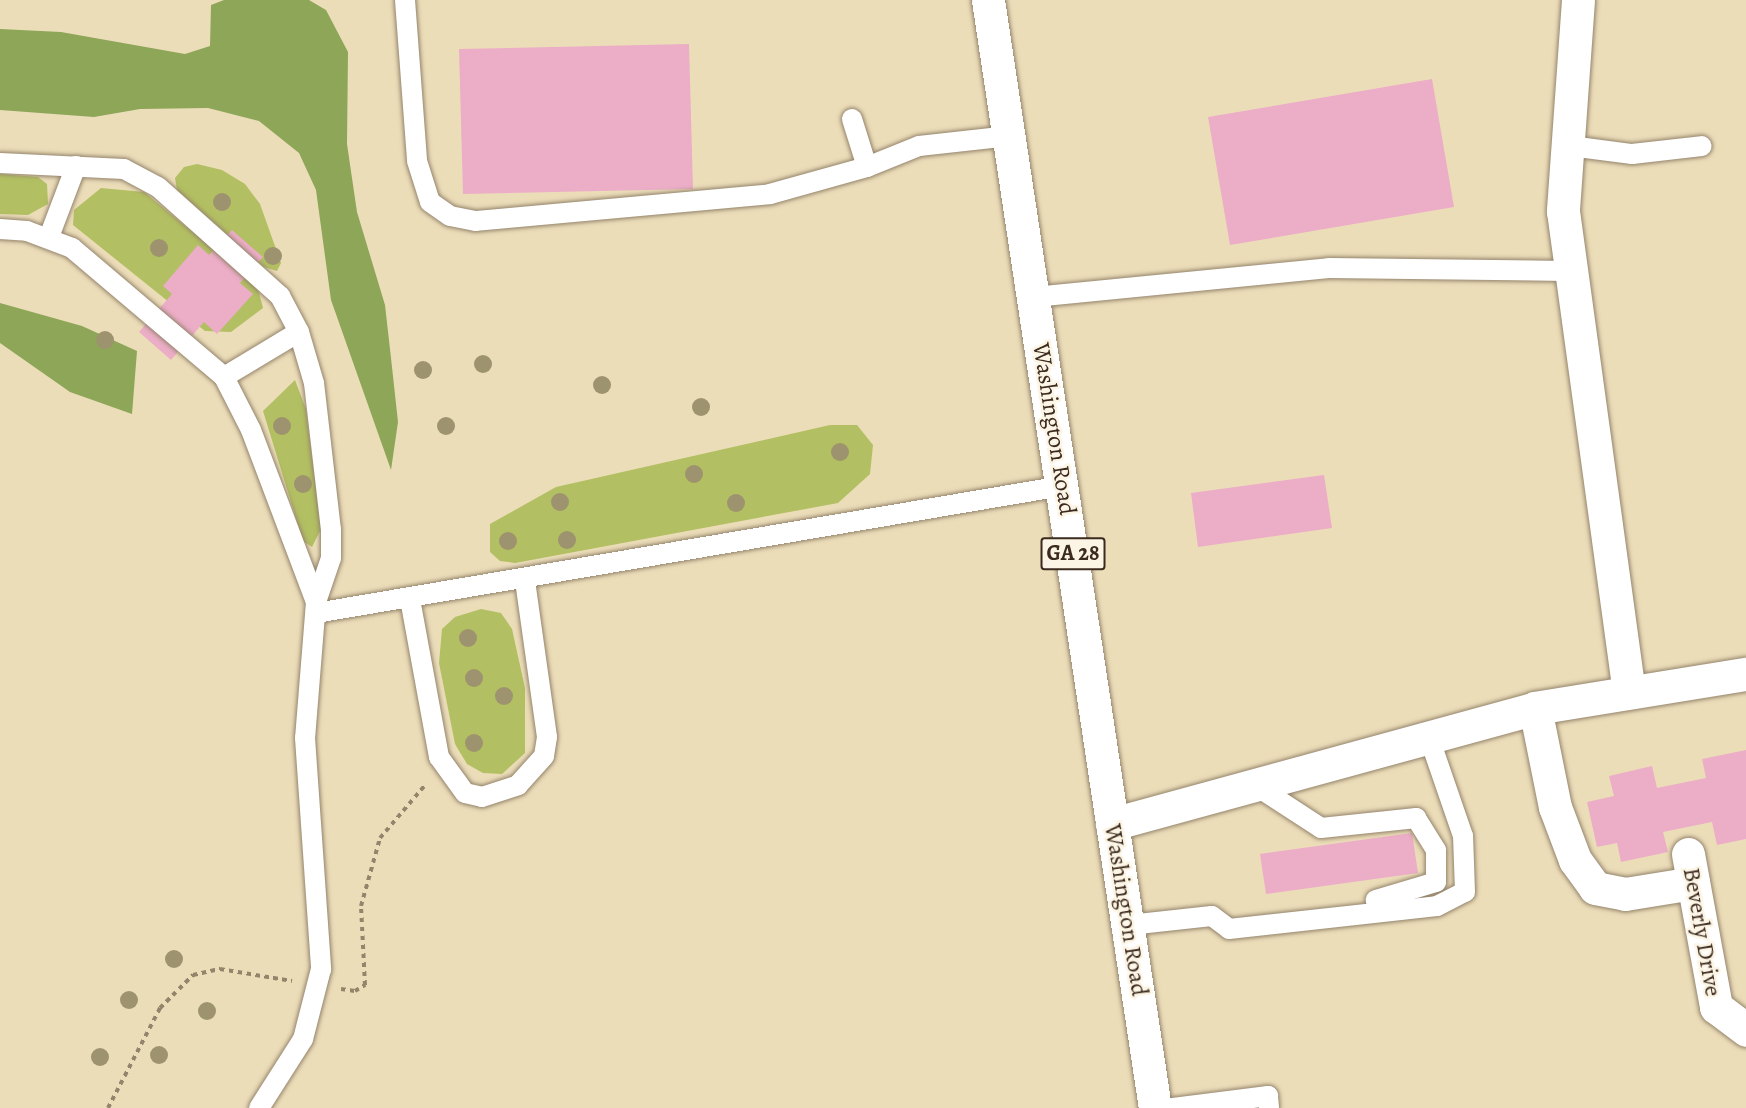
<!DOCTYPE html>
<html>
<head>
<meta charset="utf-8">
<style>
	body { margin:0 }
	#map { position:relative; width:1746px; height:1108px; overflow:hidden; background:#ecddb9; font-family:Alegreya,serif }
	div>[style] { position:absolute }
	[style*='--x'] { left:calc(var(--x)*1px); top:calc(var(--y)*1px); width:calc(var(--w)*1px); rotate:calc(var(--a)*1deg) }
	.green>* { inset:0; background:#b2bf62 }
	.forest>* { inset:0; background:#8da658 }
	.building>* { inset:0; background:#ecadc7 }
	.path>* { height:4px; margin-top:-2px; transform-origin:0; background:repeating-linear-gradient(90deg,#94846c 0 4.5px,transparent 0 9px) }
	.roads { filter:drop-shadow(0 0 2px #94846c) drop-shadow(0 0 2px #94846c) }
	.service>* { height:20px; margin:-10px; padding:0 10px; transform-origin:10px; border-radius:10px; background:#fff }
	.minor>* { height:33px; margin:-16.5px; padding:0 16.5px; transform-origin:16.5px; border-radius:16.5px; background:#fff }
	.primary>* { height:33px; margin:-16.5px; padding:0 16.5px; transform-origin:16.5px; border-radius:16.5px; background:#fff }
	.trees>* { width:18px; height:18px; margin:-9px; border-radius:50%; background:#9e936f }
	span { translate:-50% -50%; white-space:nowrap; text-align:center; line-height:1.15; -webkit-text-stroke:5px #fcf5e5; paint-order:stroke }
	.shield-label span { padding:2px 4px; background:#fcf5e5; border:2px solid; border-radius:4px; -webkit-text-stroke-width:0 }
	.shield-label { font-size:22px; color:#3b2a1e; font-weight:700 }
	.street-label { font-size:24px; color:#3b2a1e }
</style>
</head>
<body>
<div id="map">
	<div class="green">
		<i style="clip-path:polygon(197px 164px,222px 170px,245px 184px,260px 204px,281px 263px,277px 271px,264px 267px,177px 190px,175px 178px,184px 167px)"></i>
		<i style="clip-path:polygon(0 174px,38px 177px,47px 184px,48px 204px,28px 215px,0 214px)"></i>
		<i style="clip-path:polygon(101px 188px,144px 192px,257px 285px,263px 308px,231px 332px,205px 331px,73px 225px,74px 210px)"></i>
		<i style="clip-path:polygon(295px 380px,306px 409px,321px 529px,312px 547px,303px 541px,263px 411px)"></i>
		<i style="clip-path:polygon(830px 425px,857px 425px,873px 445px,870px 474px,838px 503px,515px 563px,500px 561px,490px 552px,490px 524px,556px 487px)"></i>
		<i style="clip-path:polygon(481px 609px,501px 613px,512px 629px,525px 688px,525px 753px,502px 774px,483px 773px,467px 764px,455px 744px,439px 663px,442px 629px,455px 617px)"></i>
	</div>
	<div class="forest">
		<i style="clip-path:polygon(224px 0,309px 0,326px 10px,348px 52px,347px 144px,357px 212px,385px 305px,391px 358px,398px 422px,391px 470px,331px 300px,316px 190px,299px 153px,259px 121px,208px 108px,140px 109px,94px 117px,0 110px,0 29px,61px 32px,185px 54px,210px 46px,211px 5px)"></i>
		<i style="clip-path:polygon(0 303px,82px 326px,137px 351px,132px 414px,70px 392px,0 343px)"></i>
	</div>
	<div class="building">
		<i style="clip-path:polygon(689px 44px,693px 189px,463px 194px,459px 49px)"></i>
		<i style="clip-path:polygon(1432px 79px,1454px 207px,1230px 245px,1208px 117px)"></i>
		<i style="clip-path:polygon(232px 230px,263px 257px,240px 283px,253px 294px,217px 334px,204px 322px,171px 360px,139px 332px,172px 294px,163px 286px,198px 245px,209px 255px)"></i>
		<i style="clip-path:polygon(1324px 475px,1332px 528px,1198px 547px,1191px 493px)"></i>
		<i style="clip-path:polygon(1746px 750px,1746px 839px,1717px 845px,1712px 822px,1663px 832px,1668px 852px,1621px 862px,1617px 843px,1597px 847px,1587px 802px,1614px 796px,1609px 776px,1652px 766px,1657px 788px,1706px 778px,1702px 759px)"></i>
		<i style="clip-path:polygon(1412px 833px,1418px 873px,1266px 894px,1260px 854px)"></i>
	</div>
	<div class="path">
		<i style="--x:341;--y:989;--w:14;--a:8"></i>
		<i style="--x:355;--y:991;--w:12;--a:-31"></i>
		<i style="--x:365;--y:985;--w:79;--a:-92.9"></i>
		<i style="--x:361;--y:906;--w:71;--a:-74.4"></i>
		<i style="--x:380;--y:838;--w:71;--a:-49.6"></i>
		<i style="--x:108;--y:1108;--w:113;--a:-62.5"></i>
		<i style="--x:160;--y:1008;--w:47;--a:-45"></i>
		<i style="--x:193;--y:975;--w:28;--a:-13"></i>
		<i style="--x:220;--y:969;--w:73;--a:9.5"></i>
	</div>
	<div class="roads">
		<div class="service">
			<i style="--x:405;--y:0;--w:161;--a:85.7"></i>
			<i style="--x:417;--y:161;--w:43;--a:72.4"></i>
			<i style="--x:430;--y:202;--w:24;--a:35"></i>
			<i style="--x:450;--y:216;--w:26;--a:11"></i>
			<i style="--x:476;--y:221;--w:295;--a:-5.2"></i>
			<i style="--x:770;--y:194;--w:101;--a:-15.6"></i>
			<i style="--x:852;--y:119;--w:50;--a:72.6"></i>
			<i style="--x:867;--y:167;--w:56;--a:-22"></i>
			<i style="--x:919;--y:146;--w:91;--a:-6.3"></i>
			<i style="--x:1570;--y:146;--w:63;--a:7.4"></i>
			<i style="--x:1632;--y:154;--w:70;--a:-6.5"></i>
			<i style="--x:0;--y:163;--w:124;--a:2.8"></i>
			<i style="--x:124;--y:169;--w:38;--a:28"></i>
			<i style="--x:158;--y:187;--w:164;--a:41.8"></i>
			<i style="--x:280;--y:296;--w:41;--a:62.2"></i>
			<i style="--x:299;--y:332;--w:53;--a:73.6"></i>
			<i style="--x:314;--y:383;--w:147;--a:83.4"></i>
			<i style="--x:331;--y:529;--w:29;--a:90"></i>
			<i style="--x:331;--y:558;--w:46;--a:108.8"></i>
			<i style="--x:316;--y:602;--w:136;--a:94.6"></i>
			<i style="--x:305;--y:738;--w:232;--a:86"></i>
			<i style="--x:321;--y:969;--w:72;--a:104.4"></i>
			<i style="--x:303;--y:1039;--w:82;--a:122.5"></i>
			<i style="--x:0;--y:229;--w:27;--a:4"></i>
			<i style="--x:27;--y:231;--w:48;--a:20.7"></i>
			<i style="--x:72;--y:248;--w:199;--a:40.3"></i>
			<i style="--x:224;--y:377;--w:59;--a:63"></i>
			<i style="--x:251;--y:430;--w:184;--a:69.3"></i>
			<i style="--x:49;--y:237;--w:76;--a:-69.2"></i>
			<i style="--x:1034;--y:297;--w:296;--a:-5.6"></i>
			<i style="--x:1329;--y:268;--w:239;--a:0.7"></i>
			<i style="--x:224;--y:377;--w:87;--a:-31"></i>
			<i style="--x:410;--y:599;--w:161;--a:79.6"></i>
			<i style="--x:439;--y:757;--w:44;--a:54.2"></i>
			<i style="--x:465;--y:793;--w:17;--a:13"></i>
			<i style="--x:482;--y:797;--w:38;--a:-18"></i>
			<i style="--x:518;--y:785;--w:39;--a:-48"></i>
			<i style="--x:544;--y:756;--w:19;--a:-81"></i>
			<i style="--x:547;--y:737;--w:158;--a:-98"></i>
			<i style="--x:316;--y:613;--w:757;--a:-9.66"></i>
			<i style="--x:1258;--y:787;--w:75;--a:33.1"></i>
			<i style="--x:1321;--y:828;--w:96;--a:-6"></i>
			<i style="--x:1416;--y:818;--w:38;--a:58"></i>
			<i style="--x:1436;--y:850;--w:32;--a:90"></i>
			<i style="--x:1436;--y:882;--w:63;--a:163.3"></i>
			<i style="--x:1129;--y:925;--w:83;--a:-6.2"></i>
			<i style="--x:1212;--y:916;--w:21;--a:37"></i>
			<i style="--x:1229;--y:929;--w:209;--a:-6.3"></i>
			<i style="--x:1437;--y:906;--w:31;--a:-27"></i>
			<i style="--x:1465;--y:892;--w:56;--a:-92"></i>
			<i style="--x:1463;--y:836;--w:105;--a:-109"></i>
			<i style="--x:1173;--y:1108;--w:96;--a:-7.2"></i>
			<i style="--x:1268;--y:1096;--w:12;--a:85"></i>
		</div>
		<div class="minor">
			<i style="--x:1578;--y:0;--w:212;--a:94.1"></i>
			<i style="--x:1563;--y:211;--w:486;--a:82.2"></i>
			<i style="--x:1535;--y:708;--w:101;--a:78.6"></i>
			<i style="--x:1555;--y:807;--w:57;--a:69.3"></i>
			<i style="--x:1575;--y:860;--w:34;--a:54"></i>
			<i style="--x:1595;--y:888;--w:31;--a:11"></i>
			<i style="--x:1625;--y:894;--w:69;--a:-9.2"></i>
			<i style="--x:1112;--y:824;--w:439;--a:-15.3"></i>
			<i style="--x:1535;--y:708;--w:214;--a:-9.2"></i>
			<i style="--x:1688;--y:854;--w:156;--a:79.6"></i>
			<i style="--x:1716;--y:1007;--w:38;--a:37"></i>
		</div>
		<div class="primary">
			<i style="--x:988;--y:0;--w:1121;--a:81.43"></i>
		</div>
	</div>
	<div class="trees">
		<i style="left:222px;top:202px"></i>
		<i style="left:159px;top:248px"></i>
		<i style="left:273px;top:256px"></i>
		<i style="left:105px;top:340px"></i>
		<i style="left:483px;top:364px"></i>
		<i style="left:423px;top:370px"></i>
		<i style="left:602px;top:385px"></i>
		<i style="left:701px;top:407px"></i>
		<i style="left:282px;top:426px"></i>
		<i style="left:446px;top:426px"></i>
		<i style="left:840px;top:452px"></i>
		<i style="left:694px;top:474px"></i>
		<i style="left:303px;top:484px"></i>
		<i style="left:560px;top:502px"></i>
		<i style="left:736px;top:503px"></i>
		<i style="left:567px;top:540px"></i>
		<i style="left:508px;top:541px"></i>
		<i style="left:468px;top:638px"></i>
		<i style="left:474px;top:678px"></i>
		<i style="left:504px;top:696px"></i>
		<i style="left:474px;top:743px"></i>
		<i style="left:174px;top:959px"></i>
		<i style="left:129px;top:1000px"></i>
		<i style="left:207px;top:1011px"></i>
		<i style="left:159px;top:1055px"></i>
		<i style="left:100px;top:1057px"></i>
	</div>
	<div class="shield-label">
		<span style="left:1073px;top:554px">GA 28</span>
	</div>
	<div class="street-label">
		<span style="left:1054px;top:429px;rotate:81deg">Washington Road</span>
		<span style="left:1126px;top:910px;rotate:81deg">Washington Road</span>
		<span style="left:1702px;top:932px;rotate:80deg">Beverly Drive</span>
	</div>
</div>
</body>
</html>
